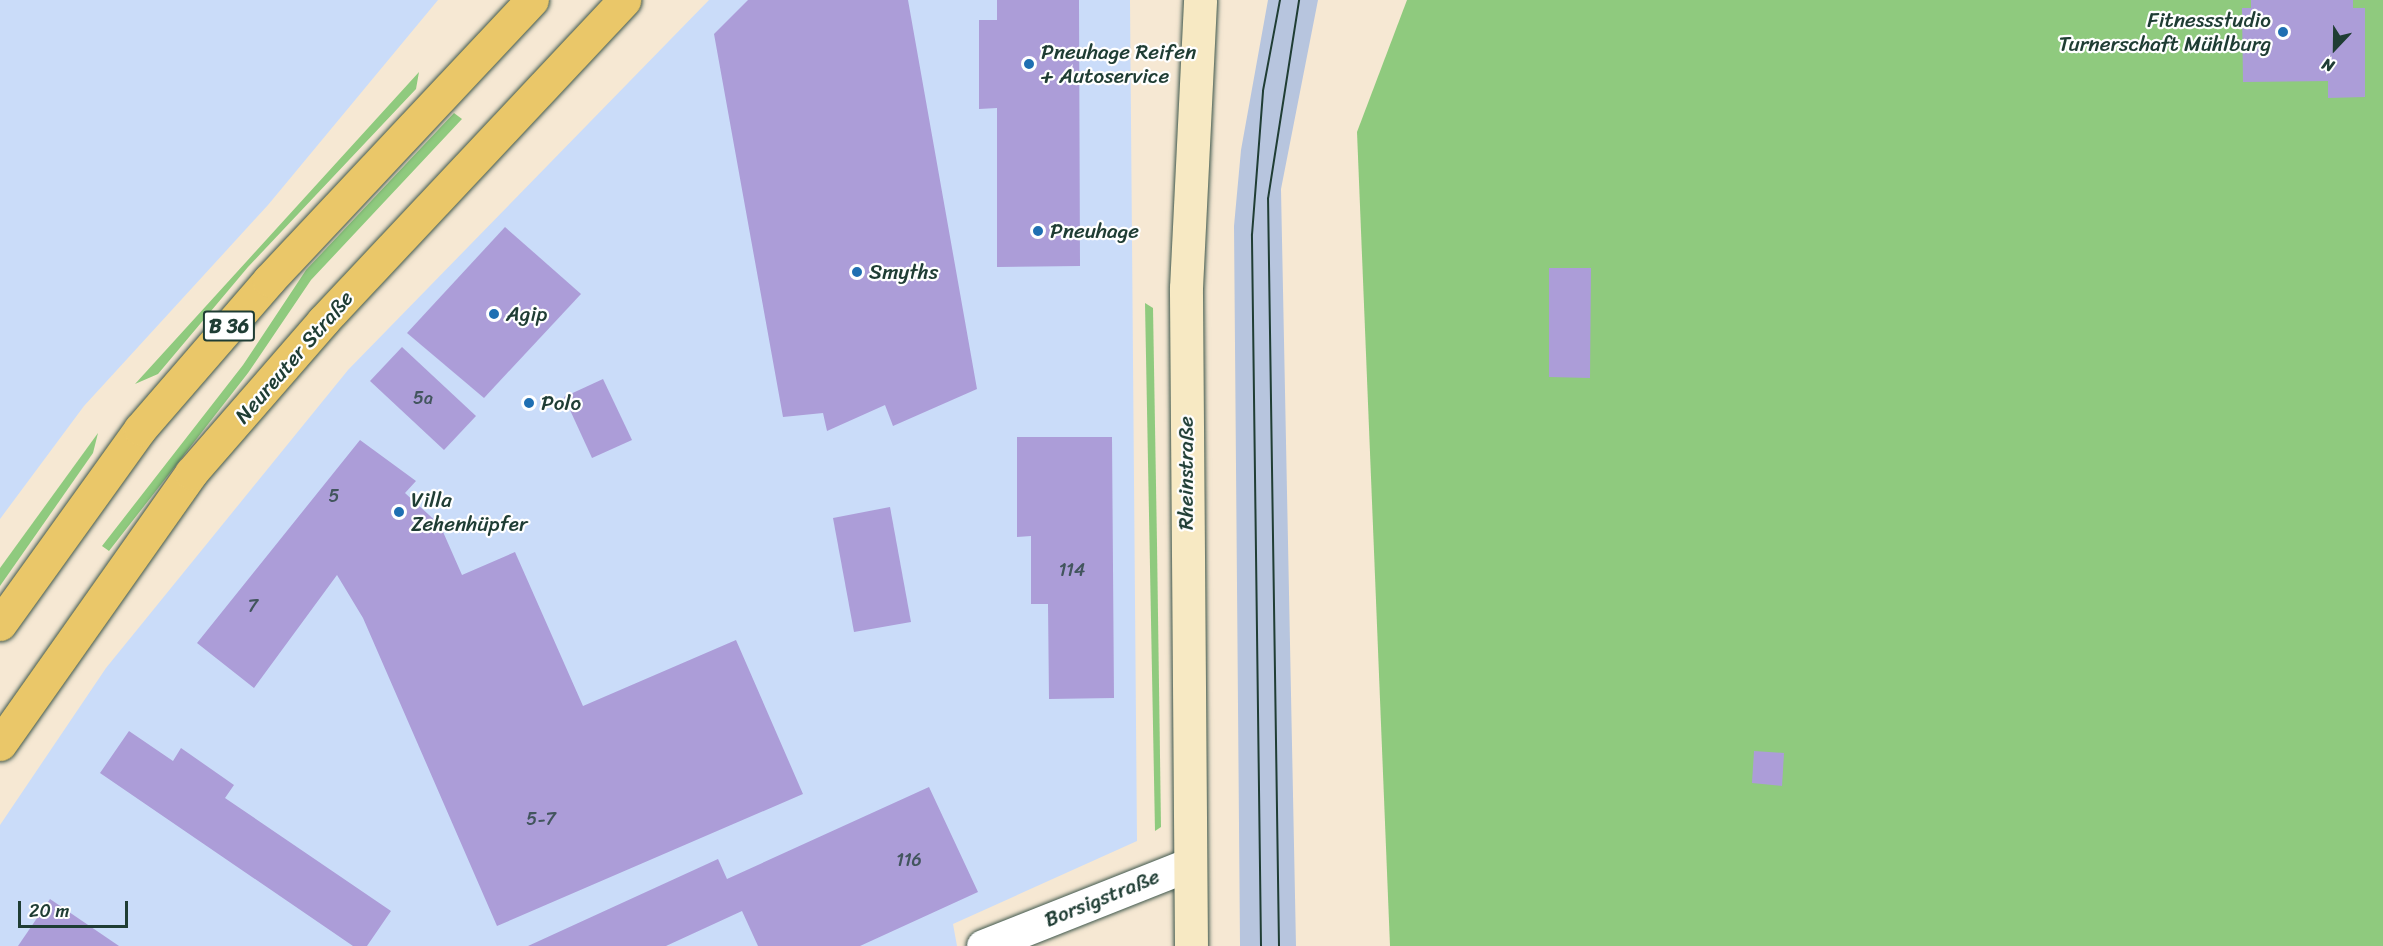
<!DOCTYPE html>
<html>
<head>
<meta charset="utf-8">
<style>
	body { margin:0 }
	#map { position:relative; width:2383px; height:946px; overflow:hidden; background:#f6e8d3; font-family:Sriracha,sans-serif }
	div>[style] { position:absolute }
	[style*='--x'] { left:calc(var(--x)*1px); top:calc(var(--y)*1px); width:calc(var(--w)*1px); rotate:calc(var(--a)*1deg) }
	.built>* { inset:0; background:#cadcf9 }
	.industrial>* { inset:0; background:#b7c5de }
	.green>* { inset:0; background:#8fca7e }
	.building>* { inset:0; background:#ac9dd8 }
	.roads { filter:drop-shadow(0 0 2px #3f574c) drop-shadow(0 0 2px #3f574c) }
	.street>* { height:33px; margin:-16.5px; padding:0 16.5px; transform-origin:16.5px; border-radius:16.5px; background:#fff }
	.secondary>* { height:33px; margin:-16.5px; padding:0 16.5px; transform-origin:16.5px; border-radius:16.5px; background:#f7e9c3 }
	.primary>* { height:33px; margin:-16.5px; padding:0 16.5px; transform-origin:16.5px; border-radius:16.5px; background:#eac769 }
	.tram>* { height:1.5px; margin:-0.75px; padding:0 0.75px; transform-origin:0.75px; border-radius:0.75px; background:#1f3d34 }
	.dots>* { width:16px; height:16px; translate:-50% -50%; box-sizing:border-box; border:3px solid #fff; border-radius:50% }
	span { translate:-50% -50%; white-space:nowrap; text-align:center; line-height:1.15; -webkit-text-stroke:4.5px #fff; paint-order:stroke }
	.number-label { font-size:18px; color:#42555d }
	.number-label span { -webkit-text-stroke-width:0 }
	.shield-label span { padding:2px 4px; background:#fff; border:2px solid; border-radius:4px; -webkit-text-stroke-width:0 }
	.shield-label { font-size:20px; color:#1f3d34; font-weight:700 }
	.poi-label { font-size:21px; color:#1f3d34 }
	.right { translate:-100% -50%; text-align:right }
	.left { translate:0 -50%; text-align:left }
	.street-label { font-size:21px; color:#1f3d34 }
	.north { position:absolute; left:2305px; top:18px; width:60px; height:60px; -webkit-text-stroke:4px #fff; paint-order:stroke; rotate:202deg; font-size:16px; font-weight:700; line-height:24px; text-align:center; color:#1f3d34 }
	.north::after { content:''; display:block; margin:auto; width:21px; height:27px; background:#1f3d34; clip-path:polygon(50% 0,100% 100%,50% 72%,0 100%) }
	.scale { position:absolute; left:18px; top:901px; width:110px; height:27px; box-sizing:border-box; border:3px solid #1f3d34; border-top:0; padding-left:8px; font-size:18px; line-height:21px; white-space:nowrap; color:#1f3d34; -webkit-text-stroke:4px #fff; paint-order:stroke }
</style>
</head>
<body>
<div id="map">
	<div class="built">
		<i style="clip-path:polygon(0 0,438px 0,268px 205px,84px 406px,0 519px)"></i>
		<i style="clip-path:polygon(709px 0,1130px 0,1137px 841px,953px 924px,957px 946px,0 946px,0 825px,106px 668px,348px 370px)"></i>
	</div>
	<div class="industrial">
		<i style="clip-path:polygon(1268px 0,1318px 0,1281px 189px,1296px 946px,1240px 946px,1234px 226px,1241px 150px)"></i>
	</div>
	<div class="green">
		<i style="clip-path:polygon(1407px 0,2383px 0,2383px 946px,1390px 946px,1357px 132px)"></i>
		<i style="clip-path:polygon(419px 72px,416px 89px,248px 267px,158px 374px,135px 384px)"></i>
		<i style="clip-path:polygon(454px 113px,462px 119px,311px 280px,248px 373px,109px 551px,102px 546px,243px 365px,306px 270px)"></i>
		<i style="clip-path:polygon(1145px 303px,1153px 308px,1157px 544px,1161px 827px,1155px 831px)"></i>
		<i style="clip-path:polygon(98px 433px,93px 453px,0 586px,0 568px)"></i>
	</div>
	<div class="building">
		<i style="clip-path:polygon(748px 0,908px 0,977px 389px,893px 426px,885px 405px,827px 431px,823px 413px,783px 417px,714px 34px)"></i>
		<i style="clip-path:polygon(997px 0,1079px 0,1080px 266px,997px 267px,997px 108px,979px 109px,979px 20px,997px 20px)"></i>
		<i style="clip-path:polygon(2251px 0,2353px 0,2353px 8px,2365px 8px,2365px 97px,2328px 98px,2328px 81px,2243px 82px,2242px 8px,2251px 8px)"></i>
		<i style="clip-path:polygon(505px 227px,581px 294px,484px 398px,407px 333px)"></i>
		<i style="clip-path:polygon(1549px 268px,1591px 268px,1590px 378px,1549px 377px)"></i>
		<i style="clip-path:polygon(402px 347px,476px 416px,444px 450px,370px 381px)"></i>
		<i style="clip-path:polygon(603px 379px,632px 440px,592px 458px,564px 397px)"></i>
		<i style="clip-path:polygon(1017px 437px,1112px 437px,1114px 698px,1049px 699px,1048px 604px,1031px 604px,1031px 536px,1017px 537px)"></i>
		<i style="clip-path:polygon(360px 440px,416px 481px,405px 493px,440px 525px,462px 575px,515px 552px,583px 706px,736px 640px,803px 794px,497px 926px,363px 618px,337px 575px,254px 688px,197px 643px)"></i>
		<i style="clip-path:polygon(890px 507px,911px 622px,854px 632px,833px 518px)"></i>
		<i style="clip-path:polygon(129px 731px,173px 761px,181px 748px,234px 785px,225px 798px,391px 911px,367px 946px,353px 946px,100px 773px)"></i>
		<i style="clip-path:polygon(1754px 751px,1784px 753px,1782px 786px,1752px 783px)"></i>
		<i style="clip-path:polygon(929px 787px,978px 892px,860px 946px,758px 946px,742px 911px,666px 946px,528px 946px,718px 859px,727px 879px)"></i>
		<i style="clip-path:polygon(50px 899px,119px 946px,18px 946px)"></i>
	</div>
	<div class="roads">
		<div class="street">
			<i style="--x:983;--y:946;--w:220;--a:-21.6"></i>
		</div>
		<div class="secondary">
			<i style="--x:1191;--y:946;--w:658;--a:-90.44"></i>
			<i style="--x:1186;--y:288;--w:288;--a:-87.2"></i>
		</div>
		<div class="primary">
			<i style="--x:0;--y:624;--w:240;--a:-54.3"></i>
			<i style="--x:140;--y:429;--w:197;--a:-49.1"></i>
			<i style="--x:269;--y:280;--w:384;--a:-46.8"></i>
			<i style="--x:0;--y:744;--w:332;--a:-54.8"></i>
			<i style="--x:191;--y:473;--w:201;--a:-49"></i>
			<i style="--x:323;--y:321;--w:440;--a:-46.8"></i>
		</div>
	</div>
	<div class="tram">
		<i style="--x:1261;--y:946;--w:711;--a:-90.73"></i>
		<i style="--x:1252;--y:235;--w:144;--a:-85.6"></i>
		<i style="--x:1263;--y:91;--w:93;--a:-79.4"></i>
		<i style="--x:1279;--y:946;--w:747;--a:-90.84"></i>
		<i style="--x:1268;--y:199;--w:201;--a:-81.1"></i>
	</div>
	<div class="dots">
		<i style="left:2283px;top:32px;background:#1f6fb2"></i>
		<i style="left:1029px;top:64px;background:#1f6fb2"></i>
		<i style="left:1038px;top:231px;background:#1f6fb2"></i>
		<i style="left:857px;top:272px;background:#1f6fb2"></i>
		<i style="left:494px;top:314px;background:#1f6fb2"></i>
		<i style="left:529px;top:403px;background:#1f6fb2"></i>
		<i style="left:399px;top:512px;background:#1f6fb2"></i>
	</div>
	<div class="number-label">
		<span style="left:423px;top:398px">5a</span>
		<span style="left:334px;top:496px">5</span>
		<span style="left:1072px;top:570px">114</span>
		<span style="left:253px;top:606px">7</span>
		<span style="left:541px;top:819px">5-7</span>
		<span style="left:909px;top:860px">116</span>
	</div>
	<div class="shield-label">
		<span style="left:229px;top:326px">B 36</span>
	</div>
	<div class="poi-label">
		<span class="right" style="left:2271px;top:32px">Fitnessstudio<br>Turnerschaft Mühlburg</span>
		<span class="left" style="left:1041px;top:64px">Pneuhage Reifen<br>+ Autoservice</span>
		<span class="left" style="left:1050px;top:231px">Pneuhage</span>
		<span class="left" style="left:869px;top:272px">Smyths</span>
		<span class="left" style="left:506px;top:314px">Agip</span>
		<span class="left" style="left:541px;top:403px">Polo</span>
		<span class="left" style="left:411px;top:512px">Villa<br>Zehenhüpfer</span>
	</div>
	<div class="street-label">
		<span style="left:294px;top:357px;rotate:-49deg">Neureuter Straße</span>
		<span style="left:1186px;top:473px;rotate:-90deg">Rheinstraße</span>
		<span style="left:1102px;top:898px;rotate:-22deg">Borsigstraße</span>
	</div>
	<div class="north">N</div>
	<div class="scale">20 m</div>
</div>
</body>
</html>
